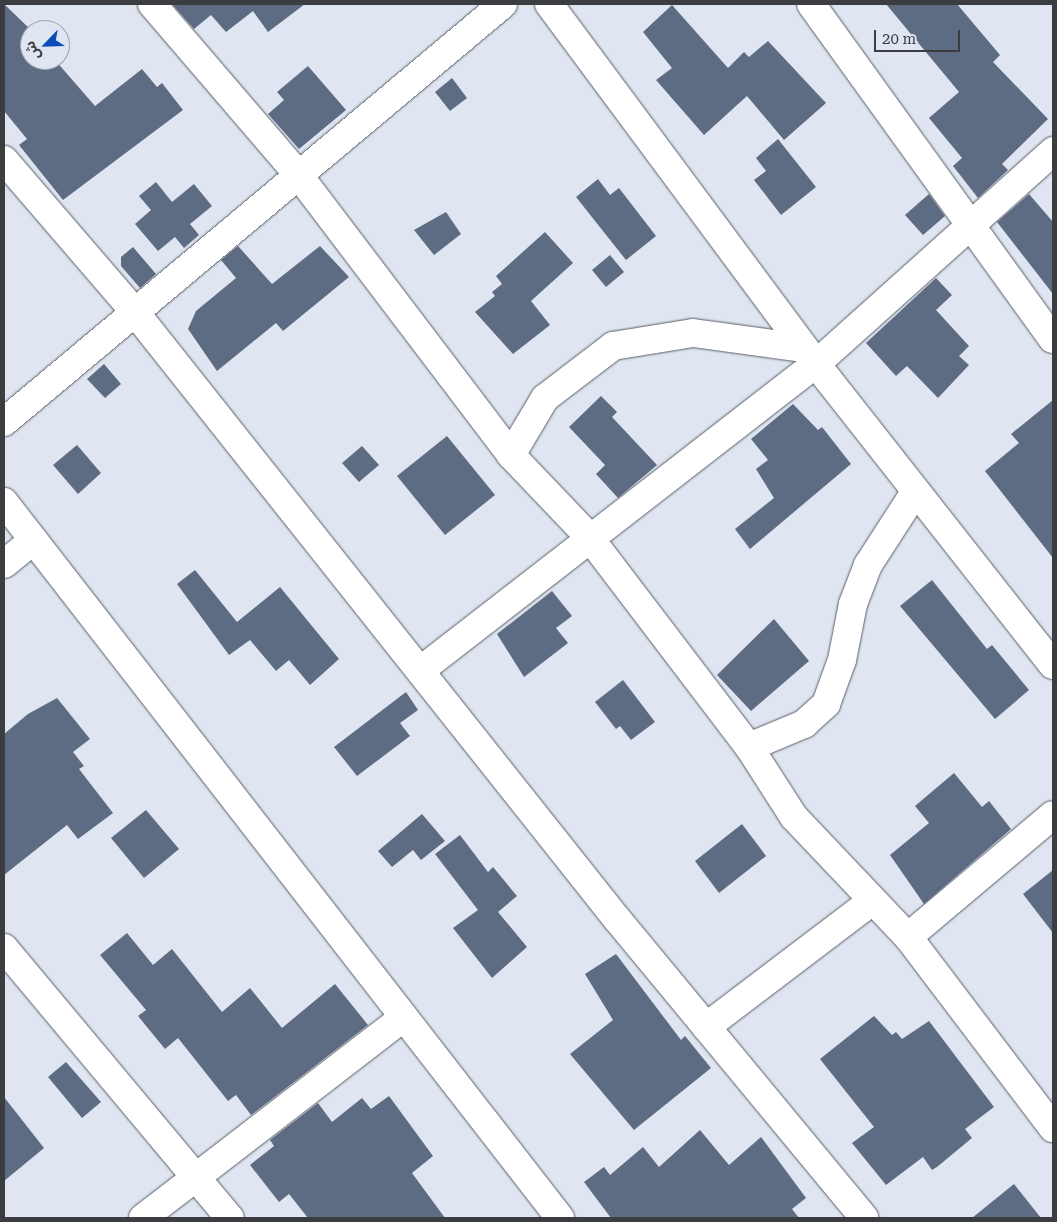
<!DOCTYPE html>
<html>
<head>
<meta charset="utf-8">
<style>
	body { margin:0 }
	#map { position:relative; width:1057px; height:1222px; overflow:hidden; background:#dfe6f1; font-family:"Roboto Serif","Noto Sans Arabic",serif }
	div>[style] { position:absolute }
	[style*='--x'] { left:calc(var(--x)*1px); top:calc(var(--y)*1px); width:calc(var(--w)*1px); rotate:calc(var(--a)*1deg) }
	.building>* { inset:0; background:#5d6b83 }
	.roads { filter:drop-shadow(0 0 1px #595e68) drop-shadow(0 0 1px #595e68) }
	.minor>* { height:28px; margin:-14px; padding:0 14px; transform-origin:14px; border-radius:14px; background:#fff }
	span { translate:-50% -50%; white-space:nowrap; text-align:center; line-height:1.15; -webkit-text-stroke:5px #dfe6f1; paint-order:stroke }
	.frame { position:absolute; inset:0; border:5px solid #3b3d41; pointer-events:none }
	.north { position:absolute; left:20px; top:20px; width:50px; height:50px; box-sizing:border-box; background:#dfe6f1; border:1px solid #9da2ab; border-radius:50%; rotate:246deg; font-size:14px; font-weight:700; line-height:20px; text-align:center; color:#3b3d41 }
	.north::after { content:''; display:block; margin:auto; width:18px; height:22px; background:#0c4cb7; clip-path:polygon(50% 0,100% 100%,50% 72%,0 100%) }
	.scale { position:absolute; left:874px; top:30px; width:86px; height:22px; box-sizing:border-box; border:2px solid #3b3d41; border-top:0; padding-left:6px; font-size:15px; line-height:18px; white-space:nowrap; color:#3b3d41; -webkit-text-stroke:4px #dfe6f1; paint-order:stroke }
</style>
</head>
<body>
<div id="map">
	<div class="building">
		<i style="clip-path:polygon(4px 4px,31px 30px,30px 60px,55px 60px,95px 106px,142px 69px,157px 87px,162px 83px,183px 110px,63px 200px,19px 145px,27px 139px,4px 111px)"></i>
		<i style="clip-path:polygon(172px 4px,305px 4px,268px 32px,253px 11px,226px 32px,211px 15px,194px 29px)"></i>
		<i style="clip-path:polygon(886px 4px,957px 4px,1000px 55px,993px 62px,1048px 119px,1002px 164px,1008px 170px,978px 198px,953px 166px,962px 158px,929px 118px,959px 92px)"></i>
		<i style="clip-path:polygon(672px 5px,728px 68px,744px 52px,749px 57px,768px 41px,826px 103px,784px 140px,747px 96px,704px 135px,656px 80px,672px 68px,643px 32px)"></i>
		<i style="clip-path:polygon(308px 66px,346px 110px,299px 149px,268px 114px,284px 100px,277px 92px)"></i>
		<i style="clip-path:polygon(452px 78px,467px 98px,450px 111px,435px 92px)"></i>
		<i style="clip-path:polygon(778px 139px,816px 187px,781px 215px,754px 180px,766px 171px,756px 158px)"></i>
		<i style="clip-path:polygon(598px 179px,610px 195px,619px 188px,656px 236px,626px 260px,576px 197px)"></i>
		<i style="clip-path:polygon(156px 182px,172px 202px,194px 184px,212px 206px,190px 224px,199px 235px,184px 248px,175px 237px,158px 251px,135px 224px,151px 210px,139px 196px)"></i>
		<i style="clip-path:polygon(929px 194px,945px 216px,923px 235px,905px 215px)"></i>
		<i style="clip-path:polygon(1029px 194px,1053px 222px,1053px 294px,997px 222px)"></i>
		<i style="clip-path:polygon(446px 212px,461px 234px,434px 255px,414px 230px)"></i>
		<i style="clip-path:polygon(545px 232px,573px 263px,531px 301px,550px 325px,513px 354px,475px 312px,495px 296px,492px 292px,502px 284px,496px 276px)"></i>
		<i style="clip-path:polygon(238px 246px,272px 284px,320px 246px,349px 277px,283px 331px,276px 323px,217px 371px,188px 329px,196px 311px,236px 278px,221px 260px)"></i>
		<i style="clip-path:polygon(133px 247px,156px 274px,140px 288px,121px 266px,121px 257px)"></i>
		<i style="clip-path:polygon(610px 255px,624px 272px,606px 287px,592px 270px)"></i>
		<i style="clip-path:polygon(936px 278px,952px 295px,936px 310px,969px 346px,959px 356px,969px 365px,938px 398px,907px 366px,896px 376px,866px 343px)"></i>
		<i style="clip-path:polygon(104px 364px,121px 384px,105px 398px,87px 379px)"></i>
		<i style="clip-path:polygon(601px 396px,617px 412px,612px 417px,657px 465px,618px 498px,596px 474px,605px 465px,569px 427px)"></i>
		<i style="clip-path:polygon(1053px 400px,1053px 558px,985px 471px,1019px 443px,1011px 434px)"></i>
		<i style="clip-path:polygon(793px 404px,818px 430px,822px 427px,851px 464px,750px 549px,735px 529px,774px 498px,756px 469px,768px 460px,751px 439px)"></i>
		<i style="clip-path:polygon(447px 436px,495px 495px,445px 535px,397px 476px)"></i>
		<i style="clip-path:polygon(77px 445px,101px 473px,78px 494px,53px 465px)"></i>
		<i style="clip-path:polygon(362px 446px,379px 465px,359px 482px,342px 463px)"></i>
		<i style="clip-path:polygon(195px 570px,237px 622px,280px 587px,339px 659px,310px 685px,289px 660px,276px 671px,250px 640px,229px 655px,177px 584px)"></i>
		<i style="clip-path:polygon(932px 580px,987px 649px,992px 645px,1029px 690px,995px 719px,900px 606px)"></i>
		<i style="clip-path:polygon(552px 591px,572px 616px,556px 628px,568px 643px,524px 677px,497px 634px)"></i>
		<i style="clip-path:polygon(774px 619px,809px 661px,751px 711px,717px 675px)"></i>
		<i style="clip-path:polygon(623px 680px,655px 722px,631px 740px,620px 726px,616px 729px,595px 702px)"></i>
		<i style="clip-path:polygon(406px 692px,418px 710px,400px 723px,410px 736px,357px 776px,334px 747px)"></i>
		<i style="clip-path:polygon(57px 698px,90px 739px,73px 752px,84px 766px,79px 769px,113px 813px,78px 839px,67px 825px,4px 875px,4px 734px,28px 714px)"></i>
		<i style="clip-path:polygon(954px 773px,982px 807px,989px 801px,1011px 829px,924px 904px,890px 855px,929px 823px,915px 806px)"></i>
		<i style="clip-path:polygon(146px 810px,179px 849px,144px 878px,111px 838px)"></i>
		<i style="clip-path:polygon(422px 814px,445px 841px,421px 860px,413px 850px,392px 867px,378px 851px)"></i>
		<i style="clip-path:polygon(742px 824px,766px 856px,719px 893px,695px 861px)"></i>
		<i style="clip-path:polygon(460px 835px,488px 872px,493px 867px,517px 896px,498px 912px,527px 947px,492px 978px,453px 928px,478px 910px,435px 854px)"></i>
		<i style="clip-path:polygon(1053px 870px,1053px 933px,1023px 894px)"></i>
		<i style="clip-path:polygon(127px 933px,153px 965px,172px 949px,222px 1012px,250px 988px,282px 1028px,335px 984px,368px 1025px,251px 1115px,236px 1095px,228px 1101px,178px 1038px,165px 1049px,138px 1016px,146px 1010px,100px 955px)"></i>
		<i style="clip-path:polygon(616px 954px,681px 1040px,685px 1036px,711px 1068px,634px 1130px,570px 1054px,613px 1020px,585px 974px)"></i>
		<i style="clip-path:polygon(874px 1016px,892px 1035px,896px 1032px,902px 1039px,929px 1021px,994px 1107px,965px 1129px,972px 1138px,937px 1167px,932px 1170px,923px 1157px,886px 1185px,852px 1143px,874px 1127px,820px 1059px)"></i>
		<i style="clip-path:polygon(66px 1062px,101px 1102px,82px 1118px,48px 1077px)"></i>
		<i style="clip-path:polygon(389px 1096px,433px 1156px,412px 1173px,445px 1218px,308px 1218px,289px 1194px,279px 1202px,250px 1165px,274px 1146px,270px 1140px,318px 1103px,332px 1122px,362px 1098px,371px 1109px)"></i>
		<i style="clip-path:polygon(4px 1097px,44px 1148px,4px 1181px)"></i>
		<i style="clip-path:polygon(700px 1130px,729px 1165px,761px 1137px,806px 1198px,792px 1209px,799px 1218px,611px 1218px,584px 1182px,604px 1167px,610px 1175px,643px 1147px,659px 1167px)"></i>
		<i style="clip-path:polygon(1014px 1184px,1041px 1218px,972px 1218px)"></i>
	</div>
	<div class="roads">
		<div class="minor">
			<i style="--x:152;--y:4;--w:223;--a:49.4"></i>
			<i style="--x:297;--y:173;--w:354;--a:52.8"></i>
			<i style="--x:511;--y:455;--w:113;--a:46.4"></i>
			<i style="--x:589;--y:537;--w:264;--a:52.7"></i>
			<i style="--x:749;--y:747;--w:83;--a:57.3"></i>
			<i style="--x:794;--y:817;--w:166;--a:46.5"></i>
			<i style="--x:908;--y:937;--w:240;--a:52.8"></i>
			<i style="--x:549;--y:4;--w:448;--a:53.4"></i>
			<i style="--x:816;--y:364;--w:383;--a:51.8"></i>
			<i style="--x:811;--y:4;--w:413;--a:54.2"></i>
			<i style="--x:4;--y:160;--w:199;--a:49.3"></i>
			<i style="--x:134;--y:311;--w:777;--a:51.54"></i>
			<i style="--x:617;--y:919;--w:388;--a:50.4"></i>
			<i style="--x:4;--y:422;--w:651;--a:-39.95"></i>
			<i style="--x:511;--y:455;--w:66;--a:-59.2"></i>
			<i style="--x:545;--y:398;--w:86;--a:-37.4"></i>
			<i style="--x:613;--y:346;--w:81;--a:-9.2"></i>
			<i style="--x:693;--y:333;--w:112;--a:7.7"></i>
			<i style="--x:4;--y:502;--w:907;--a:52.17"></i>
			<i style="--x:4;--y:564;--w:38;--a:-39"></i>
			<i style="--x:421;--y:670;--w:500;--a:-37.8"></i>
			<i style="--x:816;--y:364;--w:319;--a:-41.9"></i>
			<i style="--x:749;--y:747;--w:60;--a:-22.7"></i>
			<i style="--x:804;--y:724;--w:30;--a:-42"></i>
			<i style="--x:826;--y:704;--w:47;--a:-70"></i>
			<i style="--x:842;--y:660;--w:57;--a:-78.9"></i>
			<i style="--x:853;--y:604;--w:42;--a:-69"></i>
			<i style="--x:868;--y:565;--w:87;--a:-57.2"></i>
			<i style="--x:908;--y:937;--w:189;--a:-40.1"></i>
			<i style="--x:4;--y:948;--w:352;--a:50.1"></i>
			<i style="--x:706;--y:1027;--w:208;--a:-37.2"></i>
			<i style="--x:143;--y:1218;--w:329;--a:-37.6"></i>
		</div>
	</div>
	<div class="frame"></div>
	<div class="north">ش</div>
	<div class="scale">20 m</div>
</div>
</body>
</html>
